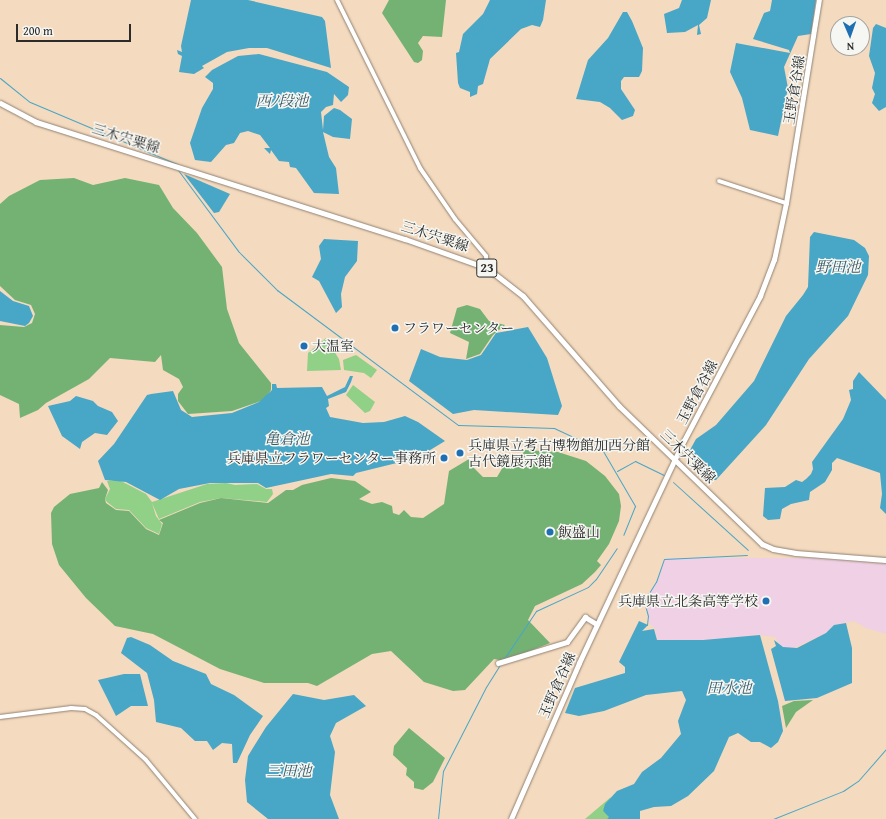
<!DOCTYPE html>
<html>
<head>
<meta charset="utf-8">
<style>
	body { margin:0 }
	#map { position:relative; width:886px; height:819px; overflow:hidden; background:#f4dabe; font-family:"Gentium Book Plus","Noto Serif JP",serif }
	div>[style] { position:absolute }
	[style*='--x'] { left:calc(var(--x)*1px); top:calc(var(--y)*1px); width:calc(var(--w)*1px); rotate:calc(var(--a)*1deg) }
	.built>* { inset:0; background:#f0d0e4 }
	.green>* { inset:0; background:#90d087 }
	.forest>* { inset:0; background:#74b274 }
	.water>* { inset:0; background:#48a6c7 }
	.stream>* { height:1px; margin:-0.5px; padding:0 0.5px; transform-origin:0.5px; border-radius:0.5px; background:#48a6c7 }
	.roads { filter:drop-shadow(0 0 1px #908274) drop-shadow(0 0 1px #908274) }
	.tertiary>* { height:4px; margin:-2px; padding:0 2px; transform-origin:2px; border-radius:2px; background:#fff }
	.secondary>* { height:4.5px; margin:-2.25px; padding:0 2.25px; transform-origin:2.25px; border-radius:2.25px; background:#fff }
	.primary>* { height:5px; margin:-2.5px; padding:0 2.5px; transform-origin:2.5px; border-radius:2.5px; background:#fff }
	.dots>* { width:11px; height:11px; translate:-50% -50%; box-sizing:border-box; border:2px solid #f6f6f2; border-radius:50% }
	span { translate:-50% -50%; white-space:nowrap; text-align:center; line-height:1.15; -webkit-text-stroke:3px #f6f6f2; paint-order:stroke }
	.shield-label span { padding:1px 3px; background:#f6f6f2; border:1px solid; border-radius:3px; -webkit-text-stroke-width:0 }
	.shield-label { font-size:13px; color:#2b2b2b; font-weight:700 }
	.street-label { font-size:14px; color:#2b2b2b }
	.poi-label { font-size:14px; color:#2b2b2b }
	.left { translate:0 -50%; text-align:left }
	.right { translate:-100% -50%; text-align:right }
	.water-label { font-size:15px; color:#375c69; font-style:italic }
	.north { position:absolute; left:830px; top:16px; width:40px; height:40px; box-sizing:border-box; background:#f6f6f2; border:1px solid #a5a5a2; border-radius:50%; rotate:178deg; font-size:11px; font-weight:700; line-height:16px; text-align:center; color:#2b2b2b }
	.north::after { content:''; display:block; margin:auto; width:14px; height:18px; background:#1f6fb2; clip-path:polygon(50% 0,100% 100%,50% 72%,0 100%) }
	.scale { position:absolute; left:16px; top:24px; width:115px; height:18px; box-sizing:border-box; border:2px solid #2b2b2b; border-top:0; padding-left:5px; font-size:12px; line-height:14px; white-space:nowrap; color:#2b2b2b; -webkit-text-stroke:3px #f6f6f2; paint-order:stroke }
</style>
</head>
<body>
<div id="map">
	<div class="built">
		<i style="clip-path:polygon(668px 558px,817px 558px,886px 564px,886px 634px,866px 628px,854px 621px,834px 625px,826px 633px,792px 649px,780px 646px,775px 637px,760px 635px,704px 640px,657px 640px,655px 629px,649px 623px,646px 599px,657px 582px,665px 559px)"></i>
	</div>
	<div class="green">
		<i style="clip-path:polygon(326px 338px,339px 359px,341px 370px,307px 371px,308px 353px)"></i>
		<i style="clip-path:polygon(356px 355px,377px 370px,371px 378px,364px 373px,344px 370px,343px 360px)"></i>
		<i style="clip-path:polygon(353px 385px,375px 402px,370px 411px,365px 413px,346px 395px)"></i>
		<i style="clip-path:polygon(119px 480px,146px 494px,152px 502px,207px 484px,226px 483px,235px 485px,257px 484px,266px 489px,272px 489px,273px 494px,267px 502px,221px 498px,200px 502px,159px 519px,152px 503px,156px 516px,162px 524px,159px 534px,146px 528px,129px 510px,116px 509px,107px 502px,105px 499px,110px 489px,107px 481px)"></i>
		<i style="clip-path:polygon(611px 797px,603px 811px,610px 817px,607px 819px,585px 819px)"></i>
	</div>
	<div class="forest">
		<i style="clip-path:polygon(389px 0,446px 0,442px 37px,423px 36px,418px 43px,423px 51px,422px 60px,418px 63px,414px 62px,382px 13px)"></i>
		<i style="clip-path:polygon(74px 178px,93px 185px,125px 178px,159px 185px,173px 208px,197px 233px,222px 267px,227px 309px,239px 343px,271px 383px,271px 390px,264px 400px,232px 411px,188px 414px,178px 401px,178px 394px,183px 387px,179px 379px,163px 370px,161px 355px,155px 362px,110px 358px,89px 379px,46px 403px,38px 410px,20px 418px,19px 404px,0 395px,0 325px,24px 327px,32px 323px,35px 314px,31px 305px,15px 300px,0 286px,0 204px,9px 196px,40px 180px)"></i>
		<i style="clip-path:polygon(467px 305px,480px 309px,489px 321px,505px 325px,493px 335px,480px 354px,466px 359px,469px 342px,450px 333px,457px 308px)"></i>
		<i style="clip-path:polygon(525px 450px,558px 452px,586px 461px,605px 476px,619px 494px,621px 506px,619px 521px,609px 544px,597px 561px,601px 565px,595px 572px,582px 584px,535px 606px,528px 620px,550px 643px,505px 661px,494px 659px,465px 690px,453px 691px,424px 682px,391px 651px,372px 654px,317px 686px,308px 683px,264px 683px,220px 669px,153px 634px,115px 626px,86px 598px,59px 565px,52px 544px,51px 513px,54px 507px,70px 494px,99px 488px,102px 482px,108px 490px,105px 499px,106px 503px,116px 510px,129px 511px,146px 529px,159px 535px,163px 523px,159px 520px,200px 503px,221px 498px,268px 503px,286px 490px,293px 490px,302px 485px,331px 478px,355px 481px,371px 492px,359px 499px,372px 504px,382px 502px,392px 506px,393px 513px,399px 515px,404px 510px,411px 517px,423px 518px,444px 504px,449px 471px,469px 459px,472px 466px,483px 477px,497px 477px,503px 467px,516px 465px)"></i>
		<i style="clip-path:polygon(813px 700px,796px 712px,786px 728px,782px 706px,794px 701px)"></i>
		<i style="clip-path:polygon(409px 728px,445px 758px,433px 782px,423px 790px,414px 788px,414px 782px,406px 775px,407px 768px,393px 755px,394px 746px)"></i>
	</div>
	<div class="water">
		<i style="clip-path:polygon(191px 0,248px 0,322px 17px,325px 21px,331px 68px,267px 48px,249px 48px,227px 52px,202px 66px,204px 68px,194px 74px,179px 72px,182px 56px,178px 54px,177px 50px,182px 52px,181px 46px)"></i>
		<i style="clip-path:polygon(490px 0,546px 0,543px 20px,540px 27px,532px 25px,521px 29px,490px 59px,483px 84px,478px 86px,477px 94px,470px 97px,470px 92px,460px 88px,458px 83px,456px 53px,459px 52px,463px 34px,483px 14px)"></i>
		<i style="clip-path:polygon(682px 0,711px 0,707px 18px,699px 25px,701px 34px,697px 35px,698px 25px,685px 32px,667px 33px,664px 14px,679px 8px)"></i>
		<i style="clip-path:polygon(772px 0,816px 0,811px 34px,798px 36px,784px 67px,788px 88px,778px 136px,750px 130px,742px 98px,730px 72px,736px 43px,790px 53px,789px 50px,753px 39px,764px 13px,770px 11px)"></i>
		<i style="clip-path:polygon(623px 12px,627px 12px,632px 21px,643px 48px,642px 71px,639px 77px,624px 77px,621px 81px,621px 89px,635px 110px,633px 116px,622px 120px,610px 108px,600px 102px,576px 99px,588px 60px,608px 38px)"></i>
		<i style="clip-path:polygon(876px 24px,886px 28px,886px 107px,879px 111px,872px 103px,875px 94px,872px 88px,875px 73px,869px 56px,873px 28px)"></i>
		<i style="clip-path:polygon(259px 54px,327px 72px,349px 87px,348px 95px,341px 102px,334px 94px,333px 105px,326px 107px,321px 112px,323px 130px,324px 116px,334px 108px,340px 110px,352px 119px,350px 139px,333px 137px,323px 132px,329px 157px,336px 168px,339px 194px,314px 193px,296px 168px,290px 167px,289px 162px,279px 161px,271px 150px,270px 154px,264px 148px,270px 148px,260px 135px,248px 131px,240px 133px,234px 143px,226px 145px,211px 162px,195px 160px,190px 143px,202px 108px,213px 89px,213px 83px,205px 77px,212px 70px,238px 56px)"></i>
		<i style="clip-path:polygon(184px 174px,230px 194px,219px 212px,214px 213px)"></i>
		<i style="clip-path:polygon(814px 232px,854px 240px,865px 248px,869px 256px,868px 275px,848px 316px,809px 359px,766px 425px,716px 480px,710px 480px,691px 460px,690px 450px,696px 439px,716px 425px,754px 381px,786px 316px,803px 295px,808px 287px,810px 237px)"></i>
		<i style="clip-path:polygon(324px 239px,358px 241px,357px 261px,345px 277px,341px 294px,342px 307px,336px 313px,319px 281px,312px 277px,321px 259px,319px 246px)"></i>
		<i style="clip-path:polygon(0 291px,13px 301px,29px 306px,33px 316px,29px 323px,25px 326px,0 321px)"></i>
		<i style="clip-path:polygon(528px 327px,547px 358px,562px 406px,558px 415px,474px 410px,453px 414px,409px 381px,421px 349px,440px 357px,467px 360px,481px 355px,496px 333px)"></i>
		<i style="clip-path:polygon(859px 372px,886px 400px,886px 514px,880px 508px,882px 494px,880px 473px,837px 458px,832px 463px,832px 470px,825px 482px,810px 492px,809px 500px,791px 504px,782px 509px,780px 519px,768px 520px,763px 516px,765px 488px,785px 487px,796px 480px,802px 482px,806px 479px,811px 474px,813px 469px,812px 462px,843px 419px,851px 400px,849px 390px,853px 389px,853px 381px)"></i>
		<i style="clip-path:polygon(350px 376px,353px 376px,351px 382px,346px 392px,328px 399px,329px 406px,326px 408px,330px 417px,363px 423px,384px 422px,405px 416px,418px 422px,445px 441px,417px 458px,356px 473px,353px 476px,331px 474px,266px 488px,258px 483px,210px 483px,179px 489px,160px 500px,126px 482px,105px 480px,98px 461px,114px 444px,147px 395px,151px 394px,173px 391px,181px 410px,192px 417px,232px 413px,259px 402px,272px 390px,272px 384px,276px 384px,277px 388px,322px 387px,327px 396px,345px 387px)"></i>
		<i style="clip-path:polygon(76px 396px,93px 401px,98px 406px,112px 412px,118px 421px,107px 435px,95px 433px,82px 442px,80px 449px,62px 436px,48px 406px,70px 401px)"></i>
		<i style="clip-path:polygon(639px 621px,648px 625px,642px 631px,654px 629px,657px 640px,703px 640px,760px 635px,778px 701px,783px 731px,778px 742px,771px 748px,760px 742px,751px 742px,738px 733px,729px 737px,714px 771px,688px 796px,671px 806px,654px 807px,640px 811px,640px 819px,607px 819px,609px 817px,603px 811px,605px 804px,617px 791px,634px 784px,642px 772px,661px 758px,681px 734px,678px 721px,686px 700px,682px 691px,646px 695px,604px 711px,579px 716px,565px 713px,575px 688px,625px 673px,625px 667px,619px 662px)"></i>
		<i style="clip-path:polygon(846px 623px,852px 648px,852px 683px,817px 698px,785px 701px,771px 649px,776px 646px,774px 640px,783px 647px,797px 648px,826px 633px,834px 625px)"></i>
		<i style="clip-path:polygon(131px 637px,150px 645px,173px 661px,206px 674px,211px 684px,234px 695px,263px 716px,250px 735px,237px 763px,233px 763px,232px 744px,222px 743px,213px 750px,207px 741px,195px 741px,181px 728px,156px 722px,154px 700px,147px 673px,121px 653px,127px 638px)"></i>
		<i style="clip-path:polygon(124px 674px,140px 674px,148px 706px,131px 706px,116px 716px,98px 680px)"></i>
		<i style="clip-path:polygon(293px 694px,324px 700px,354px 695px,366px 706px,336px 723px,330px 736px,335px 752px,330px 795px,339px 819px,268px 819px,247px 802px,245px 780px,248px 756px,266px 727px)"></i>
	</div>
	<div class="stream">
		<i style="--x:0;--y:78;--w:38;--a:39"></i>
		<i style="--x:30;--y:102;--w:160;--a:22.9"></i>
		<i style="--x:178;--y:170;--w:102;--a:53.4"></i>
		<i style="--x:239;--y:252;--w:54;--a:45"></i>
		<i style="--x:277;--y:290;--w:226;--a:36.7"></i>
		<i style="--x:458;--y:425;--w:96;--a:1.8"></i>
		<i style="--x:554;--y:428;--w:54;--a:25.1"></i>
		<i style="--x:603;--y:451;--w:64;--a:59.8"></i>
		<i style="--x:635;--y:506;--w:31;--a:112"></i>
		<i style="--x:617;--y:471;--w:21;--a:-29"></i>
		<i style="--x:635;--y:461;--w:32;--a:26"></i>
		<i style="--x:673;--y:482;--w:101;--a:42.2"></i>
		<i style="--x:647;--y:625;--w:9;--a:-84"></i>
		<i style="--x:648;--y:616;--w:16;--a:-105"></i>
		<i style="--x:644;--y:601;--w:22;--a:-58"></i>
		<i style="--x:656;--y:582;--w:24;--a:-71"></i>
		<i style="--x:664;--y:559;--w:83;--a:-2.8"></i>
		<i style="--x:504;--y:659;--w:58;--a:-56.3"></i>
		<i style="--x:536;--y:611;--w:57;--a:-24.8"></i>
		<i style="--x:588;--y:587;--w:11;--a:-45"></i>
		<i style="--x:596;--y:579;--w:37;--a:-56"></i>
		<i style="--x:438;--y:819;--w:48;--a:-84.1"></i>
		<i style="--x:443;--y:771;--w:94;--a:-62.9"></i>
		<i style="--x:486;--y:687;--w:26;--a:-58"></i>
		<i style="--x:773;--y:819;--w:75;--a:-21.8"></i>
		<i style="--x:843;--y:791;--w:18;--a:-34"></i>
		<i style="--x:858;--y:781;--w:43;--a:-48.8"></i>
	</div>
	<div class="roads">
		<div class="tertiary">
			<i style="--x:337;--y:0;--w:187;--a:63.7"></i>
			<i style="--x:420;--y:168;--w:62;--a:55.5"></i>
			<i style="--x:455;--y:219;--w:48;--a:50"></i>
			<i style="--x:486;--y:256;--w:12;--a:85"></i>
			<i style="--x:719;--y:181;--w:71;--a:18.2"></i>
			<i style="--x:0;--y:717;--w:72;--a:-7.2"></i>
			<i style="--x:71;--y:708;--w:14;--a:4"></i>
			<i style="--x:85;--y:709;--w:13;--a:29"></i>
			<i style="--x:96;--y:715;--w:67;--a:42"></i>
			<i style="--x:146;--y:760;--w:77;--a:50.3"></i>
		</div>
		<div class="secondary">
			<i style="--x:498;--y:663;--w:72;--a:-16.9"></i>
			<i style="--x:567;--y:642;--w:31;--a:-54"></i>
			<i style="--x:585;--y:617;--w:12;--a:31"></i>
			<i style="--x:511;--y:819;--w:170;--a:-66.4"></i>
			<i style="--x:579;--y:663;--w:238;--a:-64.8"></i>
			<i style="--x:680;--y:448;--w:172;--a:-62.2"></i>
			<i style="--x:760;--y:296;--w:39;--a:-69"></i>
			<i style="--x:774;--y:260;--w:58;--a:-78.1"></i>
			<i style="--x:786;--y:203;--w:206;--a:-80.8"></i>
		</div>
		<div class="primary">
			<i style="--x:0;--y:103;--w:41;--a:27.8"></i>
			<i style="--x:36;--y:122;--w:387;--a:17.6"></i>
			<i style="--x:405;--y:239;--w:87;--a:19.5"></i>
			<i style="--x:487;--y:268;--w:46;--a:37.9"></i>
			<i style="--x:523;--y:296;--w:146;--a:48.9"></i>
			<i style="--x:619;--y:406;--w:199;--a:44"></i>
			<i style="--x:762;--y:544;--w:12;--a:24"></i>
			<i style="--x:773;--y:549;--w:22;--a:10"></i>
			<i style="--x:795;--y:553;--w:91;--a:4.4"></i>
		</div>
	</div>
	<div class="dots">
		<i style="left:395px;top:328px;background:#1f6fb2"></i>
		<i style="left:304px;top:346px;background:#1f6fb2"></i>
		<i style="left:460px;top:453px;background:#1f6fb2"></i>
		<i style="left:444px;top:458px;background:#1f6fb2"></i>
		<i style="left:550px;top:532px;background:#1f6fb2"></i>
		<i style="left:766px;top:601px;background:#1f6fb2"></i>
	</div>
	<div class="shield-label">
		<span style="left:487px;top:268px">23</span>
	</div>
	<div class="street-label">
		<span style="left:794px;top:90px;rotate:-81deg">玉野倉谷線</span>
		<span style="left:126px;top:138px;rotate:17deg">三木宍粟線</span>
		<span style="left:435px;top:236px;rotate:18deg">三木宍粟線</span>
		<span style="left:697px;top:392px;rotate:-62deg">玉野倉谷線</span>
		<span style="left:688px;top:456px;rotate:44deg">三木宍粟線</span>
		<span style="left:557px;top:685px;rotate:-66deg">玉野倉谷線</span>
	</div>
	<div class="poi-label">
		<span class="left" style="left:403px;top:328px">フラワーセンター</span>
		<span class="left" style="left:312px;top:346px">大温室</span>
		<span class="left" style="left:468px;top:453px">兵庫県立考古博物館加西分館<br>古代鏡展示館</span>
		<span class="right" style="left:436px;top:458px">兵庫県立フラワーセンター事務所</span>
		<span class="left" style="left:558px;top:532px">飯盛山</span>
		<span class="right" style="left:758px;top:601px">兵庫県立北条高等学校</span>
	</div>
	<div class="water-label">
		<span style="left:282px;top:101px">西ﾉ段池</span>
		<span style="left:838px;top:267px">野田池</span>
		<span style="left:287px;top:439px">亀倉池</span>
		<span style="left:729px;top:688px">田水池</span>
		<span style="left:289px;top:771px">三田池</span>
	</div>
	<div class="north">N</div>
	<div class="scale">200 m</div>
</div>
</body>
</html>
